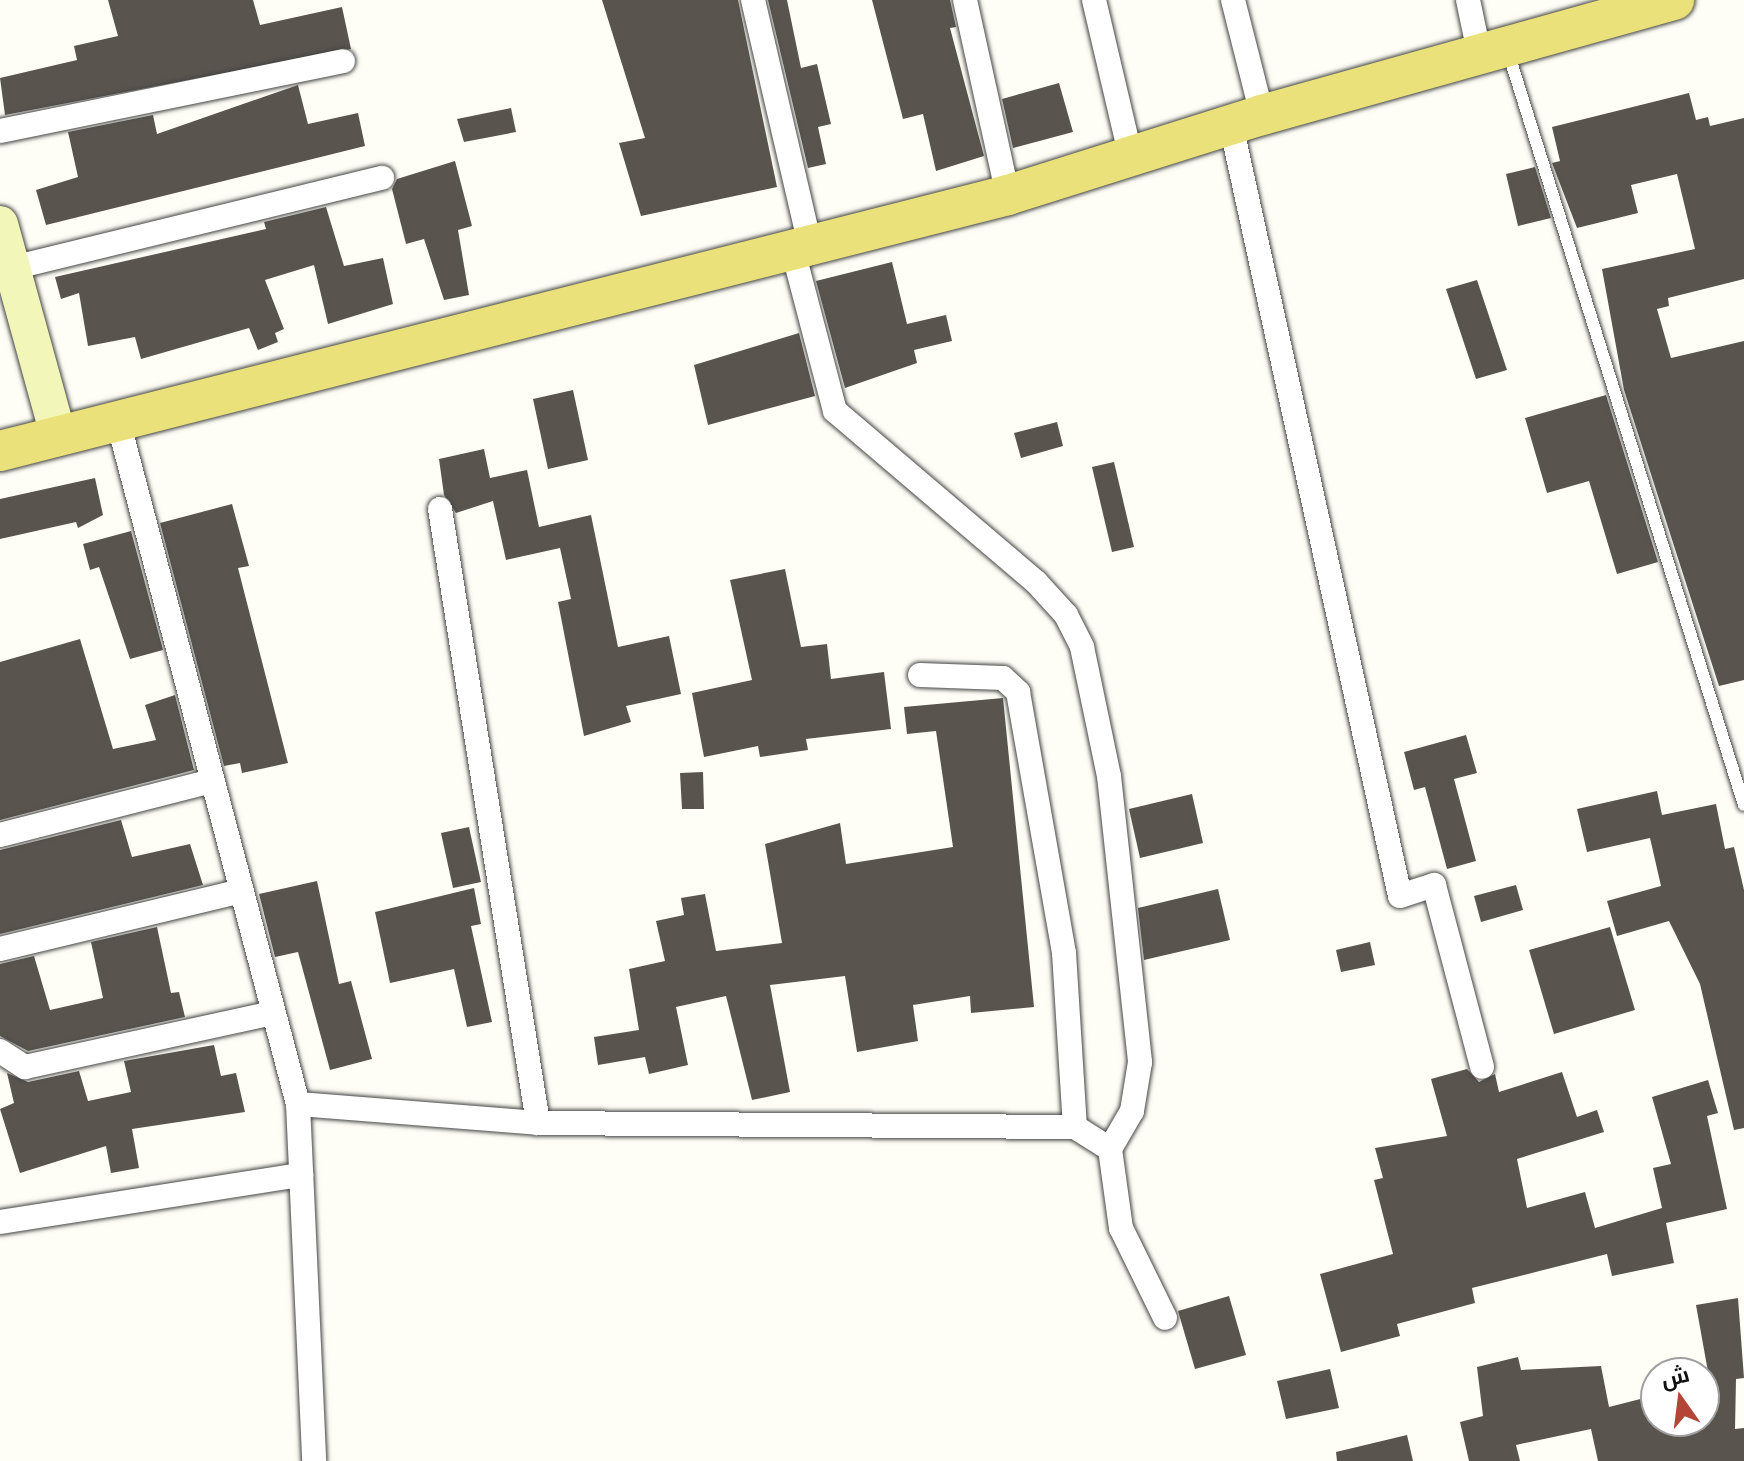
<!DOCTYPE html>
<html>
<head>
<meta charset="utf-8">
<style>
	body { margin:0 }
	#map { position:relative; width:1744px; height:1461px; overflow:hidden; background:#fefef6; font-family:Literata,Cairo,serif }
	div>[style] { position:absolute }
	[style*='--x'] { left:calc(var(--x)*1px); top:calc(var(--y)*1px); width:calc(var(--w)*1px); rotate:calc(var(--a)*1deg) }
	.building>* { inset:0; background:#59544e }
	.roads { filter:drop-shadow(0 0 2px #444) drop-shadow(0 0 2px #444) }
	.service>* { height:12px; margin:-6px; padding:0 6px; transform-origin:6px; border-radius:6px; background:#fff }
	.minor>* { height:24px; margin:-12px; padding:0 12px; transform-origin:12px; border-radius:12px; background:#fff }
	.secondary>* { height:36px; margin:-18px; padding:0 18px; transform-origin:18px; border-radius:18px; background:#f3f6b9 }
	.primary>* { height:40px; margin:-20px; padding:0 20px; transform-origin:20px; border-radius:20px; background:#eae17a }
	span { translate:-50% -50%; white-space:nowrap; text-align:center; line-height:1.15; -webkit-text-stroke:8px #fff; paint-order:stroke }
	.north { position:absolute; left:1640px; top:1357px; width:80px; height:80px; box-sizing:border-box; background:#fff; border:2px solid #a0a0a0; border-radius:50%; rotate:346deg; font-size:22px; font-weight:700; line-height:32px; text-align:center; color:#111 }
	.north::after { content:''; display:block; margin:auto; width:28px; height:36px; background:#b34637; clip-path:polygon(50% 0,100% 100%,50% 72%,0 100%) }
</style>
</head>
<body>
<div id="map">
	<div class="building">
		<i style="clip-path:polygon(108px 0,253px 0,260px 25px,342px 7px,351px 49px,5px 115px,0 78px,77px 60px,74px 46px,118px 36px)"></i>
		<i style="clip-path:polygon(602px 0,738px 0,777px 187px,641px 216px,619px 143px,645px 138px)"></i>
		<i style="clip-path:polygon(768px 0,787px 0,801px 68px,817px 64px,831px 124px,818px 127px,826px 164px,808px 168px)"></i>
		<i style="clip-path:polygon(872px 0,950px 0,956px 27px,950px 28px,984px 156px,936px 171px,923px 114px,903px 119px)"></i>
		<i style="clip-path:polygon(1059px 83px,1073px 132px,1013px 148px,1002px 99px)"></i>
		<i style="clip-path:polygon(298px 85px,308px 124px,358px 113px,365px 146px,46px 225px,36px 190px,78px 177px,68px 132px,153px 115px,157px 134px)"></i>
		<i style="clip-path:polygon(1689px 93px,1696px 120px,1708px 117px,1710px 126px,1744px 118px,1744px 279px,1668px 298px,1669px 306px,1657px 309px,1671px 358px,1744px 341px,1744px 680px,1719px 686px,1624px 390px,1602px 269px,1695px 249px,1677px 174px,1631px 185px,1638px 213px,1577px 228px,1552px 163px,1560px 161px,1552px 127px)"></i>
		<i style="clip-path:polygon(511px 108px,516px 132px,464px 142px,457px 119px)"></i>
		<i style="clip-path:polygon(455px 161px,472px 226px,458px 230px,469px 295px,444px 300px,424px 239px,406px 244px,392px 189px,397px 179px)"></i>
		<i style="clip-path:polygon(1535px 167px,1551px 218px,1518px 226px,1506px 174px)"></i>
		<i style="clip-path:polygon(326px 207px,344px 266px,383px 258px,393px 304px,328px 324px,314px 265px,265px 280px,284px 329px,275px 333px,278px 342px,258px 350px,249px 328px,141px 359px,135px 337px,88px 346px,79px 293px,61px 299px,55px 277px,266px 229px,264px 222px)"></i>
		<i style="clip-path:polygon(892px 262px,907px 324px,946px 315px,952px 341px,914px 350px,917px 363px,845px 388px,816px 281px)"></i>
		<i style="clip-path:polygon(1477px 280px,1507px 370px,1476px 379px,1446px 289px)"></i>
		<i style="clip-path:polygon(799px 333px,815px 396px,708px 425px,694px 365px)"></i>
		<i style="clip-path:polygon(573px 390px,588px 460px,548px 469px,533px 399px)"></i>
		<i style="clip-path:polygon(1606px 395px,1658px 562px,1617px 574px,1589px 481px,1547px 493px,1525px 418px)"></i>
		<i style="clip-path:polygon(1057px 422px,1063px 446px,1021px 458px,1014px 433px)"></i>
		<i style="clip-path:polygon(484px 449px,490px 478px,527px 470px,539px 527px,591px 515px,618px 647px,669px 636px,681px 694px,626px 706px,631px 722px,584px 736px,558px 602px,571px 599px,560px 548px,506px 560px,493px 501px,456px 513px,444px 495px,439px 459px)"></i>
		<i style="clip-path:polygon(1114px 462px,1134px 547px,1112px 552px,1092px 467px)"></i>
		<i style="clip-path:polygon(95px 478px,103px 515px,78px 528px,76px 522px,0 539px,0 499px)"></i>
		<i style="clip-path:polygon(232px 504px,249px 566px,238px 568px,288px 763px,242px 773px,240px 763px,224px 766px,160px 523px)"></i>
		<i style="clip-path:polygon(131px 531px,163px 650px,130px 659px,99px 567px,90px 570px,83px 544px)"></i>
		<i style="clip-path:polygon(785px 569px,801px 647px,827px 644px,831px 679px,884px 672px,891px 729px,806px 739px,808px 750px,760px 757px,758px 746px,704px 757px,692px 693px,752px 680px,730px 580px)"></i>
		<i style="clip-path:polygon(80px 639px,113px 749px,156px 740px,145px 705px,175px 695px,194px 770px,0 820px,0 662px)"></i>
		<i style="clip-path:polygon(1003px 698px,1034px 1007px,971px 1013px,970px 996px,913px 1005px,918px 1041px,857px 1052px,845px 976px,770px 985px,790px 1092px,752px 1100px,726px 996px,676px 1007px,688px 1065px,649px 1074px,645px 1057px,598px 1065px,594px 1037px,639px 1030px,629px 969px,665px 961px,656px 921px,684px 915px,681px 898px,705px 894px,716px 951px,782px 943px,765px 844px,840px 823px,846px 864px,953px 847px,936px 731px,907px 734px,904px 707px)"></i>
		<i style="clip-path:polygon(1466px 735px,1477px 773px,1454px 779px,1476px 861px,1447px 869px,1425px 787px,1414px 790px,1404px 752px)"></i>
		<i style="clip-path:polygon(703px 772px,704px 809px,682px 809px,680px 773px)"></i>
		<i style="clip-path:polygon(1657px 791px,1662px 815px,1716px 804px,1725px 849px,1734px 847px,1744px 890px,1744px 1128px,1734px 1130px,1700px 984px,1669px 921px,1617px 936px,1607px 901px,1661px 886px,1650px 838px,1587px 852px,1577px 809px)"></i>
		<i style="clip-path:polygon(1192px 794px,1203px 843px,1140px 858px,1129px 809px)"></i>
		<i style="clip-path:polygon(121px 820px,132px 857px,190px 844px,203px 885px,0 934px,0 850px)"></i>
		<i style="clip-path:polygon(469px 827px,481px 882px,453px 888px,441px 833px)"></i>
		<i style="clip-path:polygon(317px 881px,339px 984px,351px 981px,372px 1059px,330px 1070px,298px 952px,275px 957px,259px 894px)"></i>
		<i style="clip-path:polygon(1516px 885px,1523px 910px,1481px 922px,1474px 896px)"></i>
		<i style="clip-path:polygon(474px 888px,481px 924px,471px 926px,492px 1022px,467px 1027px,454px 969px,390px 983px,375px 912px)"></i>
		<i style="clip-path:polygon(1218px 889px,1230px 940px,1144px 960px,1138px 908px)"></i>
		<i style="clip-path:polygon(157px 927px,171px 993px,179px 992px,185px 1017px,28px 1051px,0 1036px,0 964px,34px 956px,50px 1010px,103px 998px,91px 942px)"></i>
		<i style="clip-path:polygon(1610px 927px,1635px 1010px,1554px 1034px,1529px 950px)"></i>
		<i style="clip-path:polygon(1370px 942px,1375px 965px,1341px 972px,1336px 950px)"></i>
		<i style="clip-path:polygon(214px 1045px,221px 1076px,236px 1073px,245px 1112px,132px 1129px,139px 1168px,111px 1173px,106px 1146px,20px 1173px,0 1109px,14px 1103px,7px 1073px,28px 1082px,79px 1071px,88px 1101px,131px 1092px,124px 1061px)"></i>
		<i style="clip-path:polygon(1467px 1069px,1479px 1082px,1495px 1074px,1499px 1092px,1562px 1072px,1577px 1117px,1597px 1110px,1604px 1132px,1517px 1159px,1527px 1208px,1585px 1192px,1595px 1228px,1662px 1208px,1653px 1168px,1671px 1164px,1652px 1097px,1708px 1080px,1718px 1113px,1707px 1116px,1727px 1209px,1666px 1223px,1674px 1263px,1612px 1276px,1607px 1254px,1472px 1288px,1475px 1303px,1397px 1324px,1400px 1336px,1341px 1352px,1320px 1274px,1393px 1254px,1374px 1180px,1383px 1178px,1375px 1148px,1447px 1136px,1431px 1079px)"></i>
		<i style="clip-path:polygon(1229px 1296px,1246px 1355px,1195px 1369px,1178px 1311px)"></i>
		<i style="clip-path:polygon(1738px 1298px,1744px 1378px,1736px 1379px,1735px 1429px,1744px 1428px,1744px 1461px,1598px 1461px,1591px 1429px,1516px 1445px,1520px 1461px,1469px 1461px,1460px 1422px,1483px 1416px,1477px 1367px,1518px 1357px,1521px 1370px,1601px 1366px,1609px 1407px,1656px 1395px,1656px 1421px,1704px 1421px,1704px 1384px,1710px 1383px,1696px 1305px)"></i>
		<i style="clip-path:polygon(1330px 1369px,1339px 1408px,1286px 1419px,1277px 1381px)"></i>
		<i style="clip-path:polygon(1407px 1435px,1413px 1461px,1337px 1461px,1336px 1452px)"></i>
	</div>
	<div class="roads">
		<div class="service">
			<i style="--x:1508;--y:52;--w:789;--a:72.6"></i>
		</div>
		<div class="minor">
			<i style="--x:753;--y:0;--w:252;--a:76.9"></i>
			<i style="--x:965;--y:0;--w:200;--a:77.6"></i>
			<i style="--x:1094;--y:0;--w:162;--a:76.8"></i>
			<i style="--x:1233;--y:0;--w:119;--a:75.8"></i>
			<i style="--x:1468;--y:0;--w:58;--a:78.1"></i>
			<i style="--x:1231;--y:125;--w:789;--a:77.64"></i>
			<i style="--x:1400;--y:896;--w:36;--a:-18"></i>
			<i style="--x:1434;--y:885;--w:188;--a:75.2"></i>
			<i style="--x:0;--y:131;--w:350;--a:-11.5"></i>
			<i style="--x:793;--y:251;--w:165;--a:75.3"></i>
			<i style="--x:835;--y:411;--w:264;--a:40.4"></i>
			<i style="--x:1036;--y:582;--w:45;--a:47.7"></i>
			<i style="--x:1066;--y:615;--w:36;--a:63"></i>
			<i style="--x:1082;--y:647;--w:132;--a:78.2"></i>
			<i style="--x:1109;--y:776;--w:288;--a:83.8"></i>
			<i style="--x:1140;--y:1062;--w:50;--a:99.3"></i>
			<i style="--x:1132;--y:1111;--w:44;--a:120.1"></i>
			<i style="--x:12;--y:268;--w:381;--a:-13.7"></i>
			<i style="--x:118;--y:421;--w:706;--a:75.24"></i>
			<i style="--x:298;--y:1104;--w:357;--a:87.4"></i>
			<i style="--x:440;--y:509;--w:622;--a:80.93"></i>
			<i style="--x:920;--y:675;--w:83;--a:2.1"></i>
			<i style="--x:1003;--y:678;--w:21;--a:43"></i>
			<i style="--x:1018;--y:692;--w:265;--a:80"></i>
			<i style="--x:1064;--y:953;--w:174;--a:86.4"></i>
			<i style="--x:0;--y:835;--w:215;--a:-14.3"></i>
			<i style="--x:0;--y:949;--w:244;--a:-13.5"></i>
			<i style="--x:0;--y:1051;--w:30;--a:33"></i>
			<i style="--x:25;--y:1067;--w:250;--a:-12.3"></i>
			<i style="--x:298;--y:1104;--w:241;--a:4.5"></i>
			<i style="--x:538;--y:1123;--w:537;--a:0.43"></i>
			<i style="--x:1075;--y:1127;--w:41;--a:32.2"></i>
			<i style="--x:1110;--y:1149;--w:80;--a:82.1"></i>
			<i style="--x:1121;--y:1228;--w:100;--a:63.9"></i>
			<i style="--x:0;--y:1222;--w:305;--a:-8.9"></i>
		</div>
		<div class="secondary">
			<i style="--x:0;--y:224;--w:218;--a:74.6"></i>
		</div>
		<div class="primary">
			<i style="--x:0;--y:451;--w:1040;--a:-14.25"></i>
			<i style="--x:1008;--y:195;--w:266;--a:-17.5"></i>
			<i style="--x:1262;--y:115;--w:428;--a:-15.6"></i>
		</div>
	</div>
	<div class="north">ش</div>
</div>
</body>
</html>
